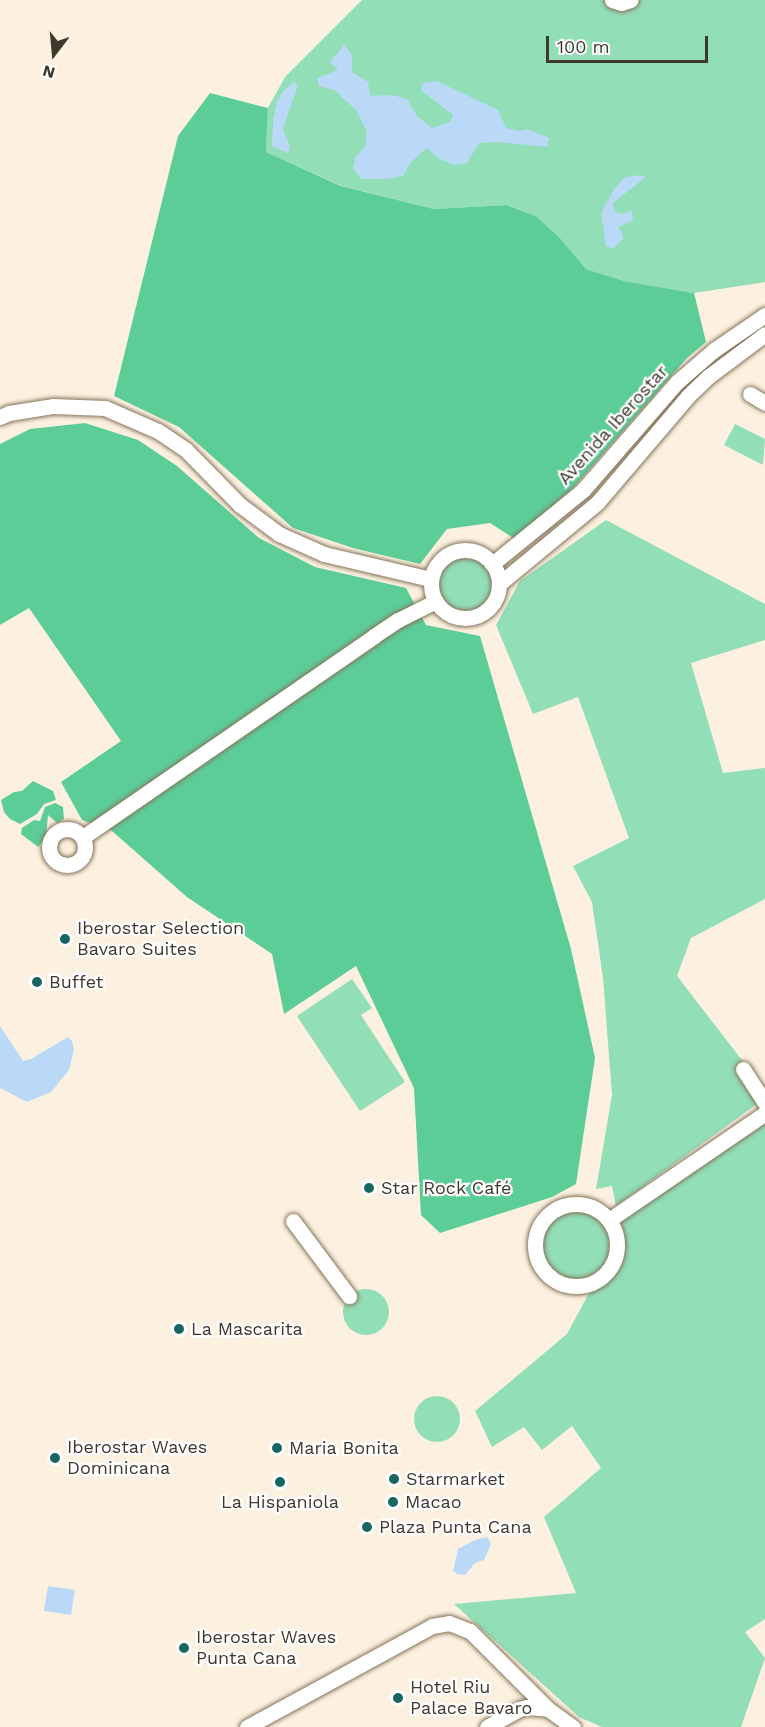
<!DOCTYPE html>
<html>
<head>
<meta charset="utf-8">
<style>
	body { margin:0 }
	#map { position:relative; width:765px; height:1727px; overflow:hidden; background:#fcf1e0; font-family:"Work Sans",sans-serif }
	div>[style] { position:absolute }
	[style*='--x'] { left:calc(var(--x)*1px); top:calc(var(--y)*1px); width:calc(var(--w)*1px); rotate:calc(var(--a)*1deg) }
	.green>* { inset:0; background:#92deb6 }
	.round { border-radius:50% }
	.forest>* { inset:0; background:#5dcd98 }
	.water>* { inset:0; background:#bad9f6 }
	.roads { filter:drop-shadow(0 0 2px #85745b) drop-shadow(0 0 2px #85745b) }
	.minor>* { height:15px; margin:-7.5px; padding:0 7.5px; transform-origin:7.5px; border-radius:7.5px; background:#fff }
	.minor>.ring { margin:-7.5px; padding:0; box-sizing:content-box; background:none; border:15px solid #fff; border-radius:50% }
	.dots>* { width:16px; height:16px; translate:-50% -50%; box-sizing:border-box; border:3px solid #fff; border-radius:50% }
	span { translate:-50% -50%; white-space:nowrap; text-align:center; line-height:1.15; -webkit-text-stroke:4.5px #fff; paint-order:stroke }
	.street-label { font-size:18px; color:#3f382d }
	.poi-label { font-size:18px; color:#3f382d }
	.left { translate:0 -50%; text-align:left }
	.north { position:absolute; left:24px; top:24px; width:60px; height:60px; -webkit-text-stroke:4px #fff; paint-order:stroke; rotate:196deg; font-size:16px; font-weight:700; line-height:24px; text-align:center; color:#3f382d }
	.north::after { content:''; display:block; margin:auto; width:21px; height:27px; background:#3f382d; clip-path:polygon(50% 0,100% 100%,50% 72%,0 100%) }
	.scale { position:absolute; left:546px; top:36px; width:162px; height:27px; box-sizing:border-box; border:3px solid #3f382d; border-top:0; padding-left:8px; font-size:18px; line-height:21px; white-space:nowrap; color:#3f382d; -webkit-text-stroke:4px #fff; paint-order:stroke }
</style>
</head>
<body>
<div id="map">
	<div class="green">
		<i style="clip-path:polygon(362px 0,765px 0,765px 282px,694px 293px,624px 281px,586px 269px,560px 238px,536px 216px,508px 205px,434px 209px,342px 186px,266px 152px,268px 108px,285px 77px)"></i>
		<i style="clip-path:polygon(735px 424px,765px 439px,763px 465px,724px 445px)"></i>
		<i style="clip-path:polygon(606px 520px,765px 604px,765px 640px,691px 663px,723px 773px,765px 768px,765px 899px,691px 938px,677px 976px,765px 1090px,765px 1098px,616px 1206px,612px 1186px,596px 1189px,612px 1095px,603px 978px,592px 902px,573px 866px,629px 838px,578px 697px,533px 714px,496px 625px,520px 581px)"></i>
		<i class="round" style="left:431px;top:550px;width:68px;height:68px"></i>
		<i style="clip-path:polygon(352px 979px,372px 1008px,361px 1015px,405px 1082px,360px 1111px,297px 1016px)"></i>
		<i style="clip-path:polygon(765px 1124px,765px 1619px,745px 1632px,765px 1658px,741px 1727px,602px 1727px,579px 1717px,454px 1604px,576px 1593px,544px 1517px,601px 1468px,572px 1426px,542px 1450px,524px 1427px,492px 1447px,475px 1411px,567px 1334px,589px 1293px,607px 1282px,625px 1243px,620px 1222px)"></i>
		<i class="round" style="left:535px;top:1204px;width:82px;height:82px"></i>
		<i class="round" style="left:343px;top:1289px;width:46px;height:46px"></i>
		<i class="round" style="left:414px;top:1396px;width:46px;height:46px"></i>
	</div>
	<div class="forest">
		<i style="clip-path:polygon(210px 93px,268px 108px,266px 152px,341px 186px,434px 209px,507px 205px,536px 216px,560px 238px,586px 269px,624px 281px,694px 293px,706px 342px,687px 358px,572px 489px,515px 539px,490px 523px,447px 529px,420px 564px,353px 548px,293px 528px,179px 427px,114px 396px,178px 136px)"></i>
		<i style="clip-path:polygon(85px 423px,138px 440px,177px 466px,259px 538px,315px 567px,406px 588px,426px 625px,480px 636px,571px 949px,595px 1058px,576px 1184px,552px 1197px,440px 1233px,421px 1215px,414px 1088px,356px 966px,284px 1014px,272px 954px,187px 897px,112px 831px,82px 820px,61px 782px,121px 741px,29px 608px,0 625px,0 444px,30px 429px)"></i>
		<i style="clip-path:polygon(33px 781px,53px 791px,56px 800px,44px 804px,37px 814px,20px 824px,10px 819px,4px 812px,1px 800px,14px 792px,22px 791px)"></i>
		<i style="clip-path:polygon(55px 803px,63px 807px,64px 819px,57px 823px,48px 815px,46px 838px,38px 847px,21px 834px,22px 828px,34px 820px,40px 821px,45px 807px)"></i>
	</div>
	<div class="water">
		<i style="clip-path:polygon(345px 44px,352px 56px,352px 72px,368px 82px,370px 96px,392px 95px,407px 99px,417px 116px,432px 128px,450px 122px,453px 115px,421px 90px,423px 83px,437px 81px,498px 110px,506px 128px,519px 131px,527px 129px,549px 138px,547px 147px,497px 142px,479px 143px,467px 163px,454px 165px,436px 157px,427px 148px,411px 162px,403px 176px,386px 179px,361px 179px,353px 168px,355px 158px,365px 146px,367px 132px,356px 110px,334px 90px,319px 86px,317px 78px,338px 70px,330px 62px)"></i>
		<i style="clip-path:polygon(294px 82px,298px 85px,283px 129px,290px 146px,288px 153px,272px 146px,273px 120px,276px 105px,282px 92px)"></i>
		<i style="clip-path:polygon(641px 175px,646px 177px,613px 203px,615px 212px,623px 214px,632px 210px,633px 220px,619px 227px,624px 238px,613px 249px,606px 246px,601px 213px,614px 189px,625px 177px)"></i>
		<i style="clip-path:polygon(0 1026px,23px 1061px,31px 1059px,68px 1037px,72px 1041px,74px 1049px,69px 1070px,51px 1092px,27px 1102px,0 1088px)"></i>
		<i style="clip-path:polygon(487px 1537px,491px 1544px,484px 1560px,475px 1563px,465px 1575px,457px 1574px,453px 1571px,458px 1549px,475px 1540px)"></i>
		<i style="clip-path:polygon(48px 1586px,75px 1590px,71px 1615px,44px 1611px)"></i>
	</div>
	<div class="roads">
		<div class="minor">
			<i style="--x:612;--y:0;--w:9;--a:18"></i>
			<i style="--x:621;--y:3;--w:10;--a:-17"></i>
			<i style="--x:750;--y:394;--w:17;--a:31"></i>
			<i style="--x:0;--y:417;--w:10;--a:-24"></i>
			<i style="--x:9;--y:413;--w:45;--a:-9"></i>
			<i style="--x:53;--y:406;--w:52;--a:2.2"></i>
			<i style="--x:105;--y:408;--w:58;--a:23.5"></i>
			<i style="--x:158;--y:431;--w:34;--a:34"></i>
			<i style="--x:186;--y:450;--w:77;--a:45.5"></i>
			<i style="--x:240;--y:505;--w:49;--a:36.6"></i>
			<i style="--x:279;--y:534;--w:49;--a:24"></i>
			<i style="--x:324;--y:554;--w:110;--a:13.2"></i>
			<i class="ring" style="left:431px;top:550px;width:53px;height:53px"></i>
			<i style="--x:492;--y:564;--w:117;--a:-39.1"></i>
			<i style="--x:583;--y:490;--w:143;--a:-49"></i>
			<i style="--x:677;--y:382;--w:49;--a:-40.9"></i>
			<i style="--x:714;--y:350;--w:62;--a:-34.5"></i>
			<i style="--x:499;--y:584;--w:127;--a:-39.6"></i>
			<i style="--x:597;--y:503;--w:140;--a:-49.6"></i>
			<i style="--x:688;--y:396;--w:29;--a:-44"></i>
			<i style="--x:709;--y:376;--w:70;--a:-36.9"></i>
			<i class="ring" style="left:49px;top:829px;width:21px;height:21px"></i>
			<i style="--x:83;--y:837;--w:354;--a:-34.6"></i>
			<i style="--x:374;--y:636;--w:29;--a:-34"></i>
			<i style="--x:398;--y:620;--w:42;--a:-26.6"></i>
			<i style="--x:743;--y:1069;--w:40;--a:57.1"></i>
			<i class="ring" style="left:535px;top:1204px;width:67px;height:67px"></i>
			<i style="--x:609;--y:1220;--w:189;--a:-34.4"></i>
			<i style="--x:293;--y:1221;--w:94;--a:53.3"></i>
			<i style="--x:247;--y:1727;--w:211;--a:-28.6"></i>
			<i style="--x:432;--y:1626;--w:17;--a:-10"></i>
			<i style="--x:449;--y:1623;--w:22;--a:21"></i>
			<i style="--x:470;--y:1631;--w:110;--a:45"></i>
			<i style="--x:487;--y:1727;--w:37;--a:-29"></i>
			<i style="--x:519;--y:1709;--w:8;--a:-14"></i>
			<i style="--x:527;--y:1707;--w:21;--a:5"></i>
			<i style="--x:548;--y:1709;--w:31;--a:36"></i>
		</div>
	</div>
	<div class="dots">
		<i style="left:65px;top:939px;background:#186662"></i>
		<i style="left:37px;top:982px;background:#186662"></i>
		<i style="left:369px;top:1188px;background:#186662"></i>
		<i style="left:179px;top:1329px;background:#186662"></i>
		<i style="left:277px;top:1448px;background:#186662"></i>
		<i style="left:55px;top:1458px;background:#186662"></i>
		<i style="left:394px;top:1479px;background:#186662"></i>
		<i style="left:280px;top:1482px;background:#186662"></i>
		<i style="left:393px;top:1502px;background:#186662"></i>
		<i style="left:367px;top:1527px;background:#186662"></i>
		<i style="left:184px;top:1648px;background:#186662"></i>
		<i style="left:398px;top:1698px;background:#186662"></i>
	</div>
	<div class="street-label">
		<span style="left:613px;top:425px;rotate:-48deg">Avenida Iberostar</span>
	</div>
	<div class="poi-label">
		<span class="left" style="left:77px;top:939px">Iberostar Selection<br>Bavaro Suites</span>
		<span class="left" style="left:49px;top:982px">Buffet</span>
		<span class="left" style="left:381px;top:1188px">Star Rock Café</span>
		<span class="left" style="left:191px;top:1329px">La Mascarita</span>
		<span class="left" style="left:67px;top:1458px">Iberostar Waves<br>Dominicana</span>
		<span class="left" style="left:289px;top:1448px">Maria Bonita</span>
		<span class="left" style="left:406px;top:1479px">Starmarket</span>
		<span style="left:280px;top:1502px">La Hispaniola</span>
		<span class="left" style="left:405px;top:1502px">Macao</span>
		<span class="left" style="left:379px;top:1527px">Plaza Punta Cana</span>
		<span class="left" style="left:196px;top:1648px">Iberostar Waves<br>Punta Cana</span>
		<span class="left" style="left:410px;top:1698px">Hotel Riu<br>Palace Bavaro</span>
	</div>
	<div class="north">N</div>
	<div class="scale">100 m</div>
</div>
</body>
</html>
